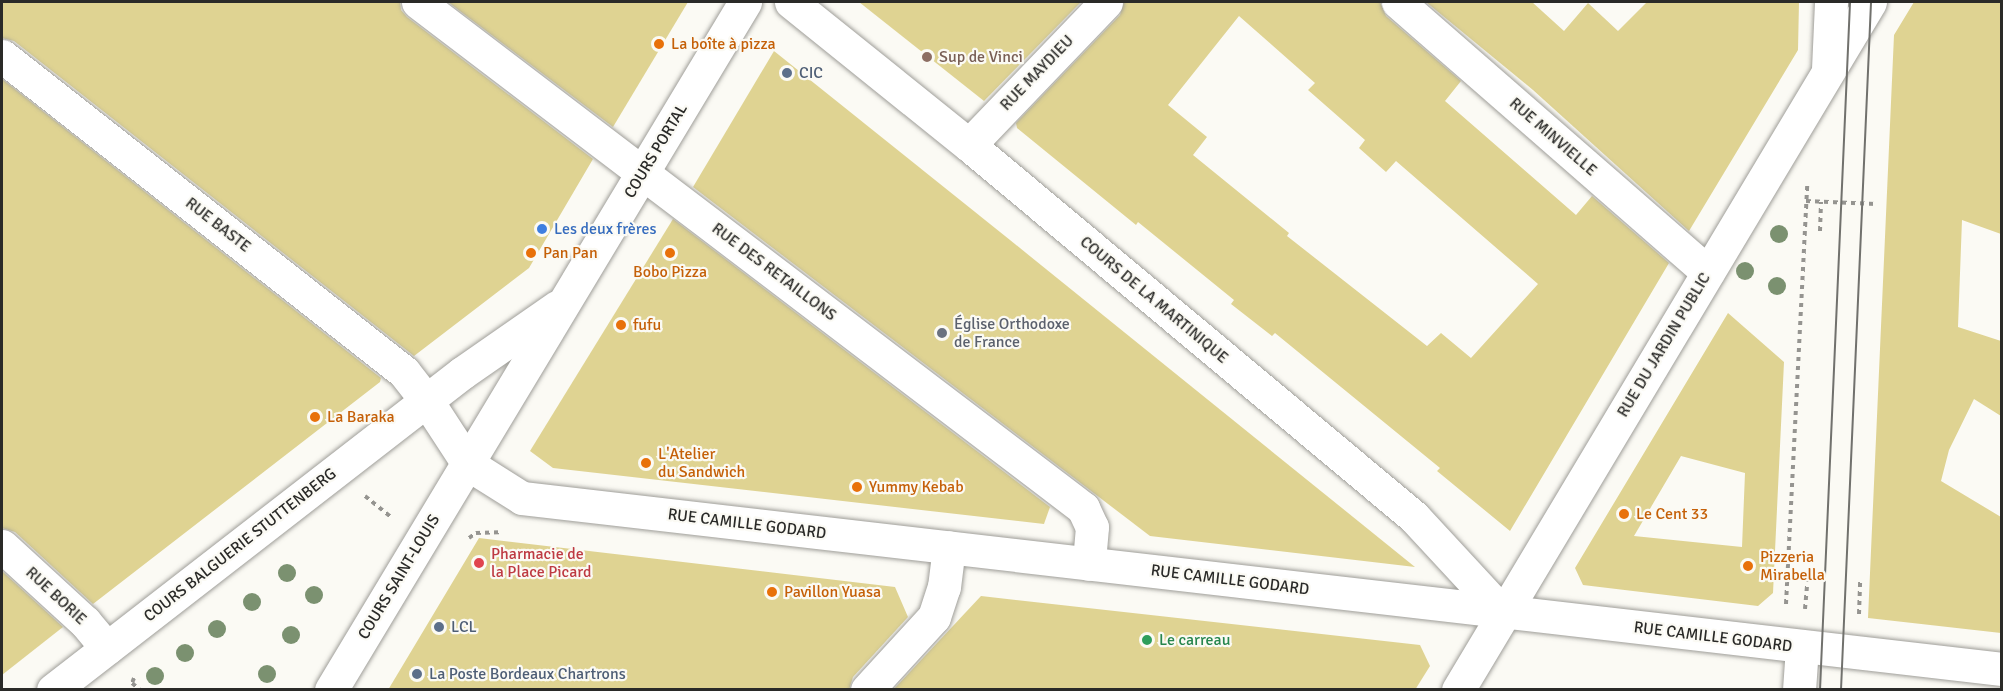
<!DOCTYPE html>
<html>
<head>
<meta charset="utf-8">
<style>
	body { margin:0 }
	#map { position:relative; width:2003px; height:691px; overflow:hidden; background:#fbfaf4; font-family:Signika,sans-serif }
	div>[style] { position:absolute }
	[style*='--x'] { left:calc(var(--x)*1px); top:calc(var(--y)*1px); width:calc(var(--w)*1px); rotate:calc(var(--a)*1deg) }
	.building>* { inset:0; background:#dfd392 }
	.path>* { height:4px; margin-top:-2px; transform-origin:0; background:repeating-linear-gradient(90deg,#959490 0 4.5px,transparent 0 9px) }
	.roads { filter:drop-shadow(0 0 2px #9f9e99) drop-shadow(0 0 2px #9f9e99) }
	.street>* { height:33px; margin:-16.5px; padding:0 16.5px; transform-origin:16.5px; border-radius:16.5px; background:#fff }
	.secondary>* { height:33px; margin:-16.5px; padding:0 16.5px; transform-origin:16.5px; border-radius:16.5px; background:#fff }
	.tram>* { height:1.5px; margin:-0.75px; padding:0 0.75px; transform-origin:0.75px; border-radius:0.75px; background:#71716d }
	.trees>* { width:18px; height:18px; margin:-9px; border-radius:50%; background:#7b9170 }
	.dots>* { width:16px; height:16px; translate:-50% -50%; box-sizing:border-box; border:3px solid #fbfaf4; border-radius:50% }
	span { translate:-50% -50%; white-space:nowrap; text-align:center; line-height:1.15; -webkit-text-stroke:4.5px #fbfaf4; paint-order:stroke }
	.food-label { font-size:16px; color:#c56008 }
	.left { translate:0 -50%; text-align:left }
	.education-label { font-size:16px; color:#785e54 }
	.service-label { font-size:16px; color:#4e5e75 }
	.street-label { font-size:16px; color:#2a2a28 }
	.shop-label { font-size:16px; color:#366cbe }
	.worship-label { font-size:16px; color:#5b616d }
	.health-label { font-size:16px; color:#be3a42 }
	.leisure-label { font-size:16px; color:#27864d }
	.frame { position:absolute; inset:0; border:3px solid #2a2a28; pointer-events:none }
</style>
</head>
<body>
<div id="map">
	<div class="building">
		<i style="clip-path:polygon(2px 2px,400px 2px,401px 10px,407px 17px,593px 159px,529px 268px,414px 356px,14px 41px,2px 38px)"></i>
		<i style="clip-path:polygon(448px 2px,688px 2px,613px 127px)"></i>
		<i style="clip-path:polygon(859px 2px,1081px 2px,984px 101px)"></i>
		<i style="clip-path:polygon(evenodd,1124px 2px,1380px 2px,1386px 16px,1461px 81px,1445px 101px,1576px 215px,1592px 196px,1669px 263px,1510px 531px,1437px 471px,1440px 468px,1275px 333px,1272px 336px,1231px 304px,1234px 300px,1138px 222px,1136px 225px,1017px 128px,1016px 123px,1120px 15px,1124px 2px,1239px 16px,1315px 83px,1308px 90px,1365px 140px,1359px 148px,1386px 172px,1396px 161px,1538px 284px,1471px 358px,1441px 333px,1427px 346px,1287px 236px,1289px 233px,1193px 155px,1207px 137px,1168px 105px,1239px 16px)"></i>
		<i style="clip-path:polygon(1426px 2px,1532px 2px,1564px 31px,1588px 3px,1618px 31px,1647px 2px,1799px 2px,1798px 50px,1689px 231px,1533px 90px)"></i>
		<i style="clip-path:polygon(1914px 2px,2001px 2px,2001px 234px,1962px 220px,1958px 327px,2001px 341px,2001px 416px,1974px 399px,1949px 450px,1941px 481px,2001px 517px,2001px 633px,1868px 618px,1894px 35px)"></i>
		<i style="clip-path:polygon(774px 51px,1010px 240px,1415px 567px,1150px 536px,693px 187px)"></i>
		<i style="clip-path:polygon(2px 79px,381px 378px,380px 382px,93px 604px,15px 532px,2px 528px)"></i>
		<i style="clip-path:polygon(673px 219px,1050px 507px,1044px 524px,553px 468px,530px 451px)"></i>
		<i style="clip-path:polygon(evenodd,1728px 313px,1784px 362px,1773px 593px,1758px 606px,1583px 585px,1575px 568px,1728px 313px,1681px 456px,1745px 473px,1742px 547px,1634px 536px,1681px 456px)"></i>
		<i style="clip-path:polygon(479px 538px,895px 587px,908px 617px,853px 677px,849px 690px,388px 690px)"></i>
		<i style="clip-path:polygon(2px 571px,63px 627px,2px 675px)"></i>
		<i style="clip-path:polygon(981px 596px,1420px 645px,1430px 666px,1415px 690px,893px 690px)"></i>
	</div>
	<div class="path">
		<i style="--x:1806;--y:201;--w:70;--a:2.5"></i>
		<i style="--x:1820;--y:231;--w:29;--a:-88"></i>
		<i style="--x:365;--y:496;--w:35;--a:39"></i>
		<i style="--x:469;--y:538;--w:9;--a:-36"></i>
		<i style="--x:476;--y:533;--w:23;--a:-2"></i>
		<i style="--x:1786;--y:604;--w:419;--a:-87.1"></i>
		<i style="--x:1805;--y:609;--w:32;--a:-85"></i>
		<i style="--x:1859;--y:614;--w:33;--a:-88"></i>
		<i style="--x:134;--y:678;--w:5;--a:112"></i>
		<i style="--x:132;--y:683;--w:11;--a:41"></i>
	</div>
	<div class="roads">
		<div class="street">
			<i style="--x:418;--y:2;--w:836;--a:37.27"></i>
			<i style="--x:1083;--y:508;--w:21;--a:65"></i>
			<i style="--x:1092;--y:527;--w:37;--a:95"></i>
			<i style="--x:1398;--y:2;--w:411;--a:41.1"></i>
			<i style="--x:2;--y:56;--w:511;--a:38.17"></i>
			<i style="--x:404;--y:372;--w:37;--a:52"></i>
			<i style="--x:1828;--y:69;--w:67;--a:-87.4"></i>
			<i style="--x:969;--y:145;--w:198;--a:-46.2"></i>
			<i style="--x:2;--y:546;--w:113;--a:42.5"></i>
			<i style="--x:85;--y:622;--w:34;--a:50"></i>
			<i style="--x:867;--y:690;--w:99;--a:-47.5"></i>
			<i style="--x:934;--y:617;--w:32;--a:-72"></i>
			<i style="--x:944;--y:587;--w:40;--a:-82.9"></i>
			<i style="--x:1458;--y:690;--w:802;--a:-59.09"></i>
			<i style="--x:1799;--y:690;--w:43;--a:-86"></i>
		</div>
		<div class="secondary">
			<i style="--x:791;--y:2;--w:228;--a:38.8"></i>
			<i style="--x:969;--y:145;--w:580;--a:39.89"></i>
			<i style="--x:1414;--y:517;--w:131;--a:47.2"></i>
			<i style="--x:427;--y:401;--w:75;--a:56.9"></i>
			<i style="--x:468;--y:464;--w:64;--a:32.2"></i>
			<i style="--x:522;--y:498;--w:1490;--a:6.59"></i>
			<i style="--x:53;--y:690;--w:517;--a:-37.78"></i>
			<i style="--x:462;--y:373;--w:116;--a:-34.8"></i>
			<i style="--x:331;--y:690;--w:803;--a:-58.96"></i>
		</div>
	</div>
	<div class="tram">
		<i style="--x:1820;--y:690;--w:689;--a:-87.5"></i>
		<i style="--x:1841;--y:690;--w:689;--a:-87.5"></i>
	</div>
	<div class="trees">
		<i style="left:1779px;top:234px"></i>
		<i style="left:1745px;top:271px"></i>
		<i style="left:1777px;top:286px"></i>
		<i style="left:287px;top:573px"></i>
		<i style="left:314px;top:595px"></i>
		<i style="left:252px;top:602px"></i>
		<i style="left:217px;top:629px"></i>
		<i style="left:291px;top:635px"></i>
		<i style="left:185px;top:653px"></i>
		<i style="left:267px;top:674px"></i>
		<i style="left:155px;top:676px"></i>
	</div>
	<div class="dots">
		<i style="left:659px;top:44px;background:#e8710a"></i>
		<i style="left:927px;top:57px;background:#8d6e63"></i>
		<i style="left:787px;top:73px;background:#5c6f8a"></i>
		<i style="left:542px;top:229px;background:#3f7fe0"></i>
		<i style="left:531px;top:253px;background:#e8710a"></i>
		<i style="left:670px;top:253px;background:#e8710a"></i>
		<i style="left:621px;top:325px;background:#e8710a"></i>
		<i style="left:942px;top:333px;background:#6b7280"></i>
		<i style="left:315px;top:417px;background:#e8710a"></i>
		<i style="left:646px;top:463px;background:#e8710a"></i>
		<i style="left:857px;top:487px;background:#e8710a"></i>
		<i style="left:1624px;top:514px;background:#e8710a"></i>
		<i style="left:479px;top:563px;background:#e0444e"></i>
		<i style="left:1748px;top:566px;background:#e8710a"></i>
		<i style="left:772px;top:592px;background:#e8710a"></i>
		<i style="left:439px;top:627px;background:#5c6f8a"></i>
		<i style="left:1147px;top:640px;background:#2e9e5b"></i>
		<i style="left:417px;top:674px;background:#5c6f8a"></i>
	</div>
	<div class="food-label">
		<span class="left" style="left:671px;top:44px">La boîte à pizza</span>
		<span class="left" style="left:543px;top:253px">Pan Pan</span>
		<span style="left:670px;top:272px">Bobo Pizza</span>
		<span class="left" style="left:633px;top:325px">fufu</span>
		<span class="left" style="left:327px;top:417px">La Baraka</span>
		<span class="left" style="left:658px;top:463px">L'Atelier<br>du Sandwich</span>
		<span class="left" style="left:869px;top:487px">Yummy Kebab</span>
		<span class="left" style="left:1636px;top:514px">Le Cent 33</span>
		<span class="left" style="left:1760px;top:566px">Pizzeria<br>Mirabella</span>
		<span class="left" style="left:784px;top:592px">Pavillon Yuasa</span>
	</div>
	<div class="education-label">
		<span class="left" style="left:939px;top:57px">Sup de Vinci</span>
	</div>
	<div class="service-label">
		<span class="left" style="left:799px;top:73px">CIC</span>
		<span class="left" style="left:451px;top:627px">LCL</span>
		<span class="left" style="left:429px;top:674px">La Poste Bordeaux Chartrons</span>
	</div>
	<div class="street-label">
		<span style="left:1037px;top:73px;rotate:-46deg">RUE MAYDIEU</span>
		<span style="left:1553px;top:137px;rotate:41deg">RUE MINVIELLE</span>
		<span style="left:656px;top:151px;rotate:-59deg">COURS PORTAL</span>
		<span style="left:218px;top:225px;rotate:38deg">RUE BASTE</span>
		<span style="left:774px;top:272px;rotate:37deg">RUE DES RETAILLONS</span>
		<span style="left:1154px;top:300px;rotate:40deg">COURS DE LA MARTINIQUE</span>
		<span style="left:1664px;top:345px;rotate:-59deg">RUE DU JARDIN PUBLIC</span>
		<span style="left:747px;top:524px;rotate:7deg">RUE CAMILLE GODARD</span>
		<span style="left:240px;top:545px;rotate:-38deg">COURS BALGUERIE STUTTENBERG</span>
		<span style="left:399px;top:577px;rotate:-59deg">COURS SAINT-LOUIS</span>
		<span style="left:1230px;top:580px;rotate:7deg">RUE CAMILLE GODARD</span>
		<span style="left:56px;top:596px;rotate:43deg">RUE BORIE</span>
		<span style="left:1713px;top:637px;rotate:7deg">RUE CAMILLE GODARD</span>
	</div>
	<div class="shop-label">
		<span class="left" style="left:554px;top:229px">Les deux frères</span>
	</div>
	<div class="worship-label">
		<span class="left" style="left:954px;top:333px">Église Orthodoxe<br>de France</span>
	</div>
	<div class="health-label">
		<span class="left" style="left:491px;top:563px">Pharmacie de<br>la Place Picard</span>
	</div>
	<div class="leisure-label">
		<span class="left" style="left:1159px;top:640px">Le carreau</span>
	</div>
	<div class="frame"></div>
</div>
</body>
</html>
